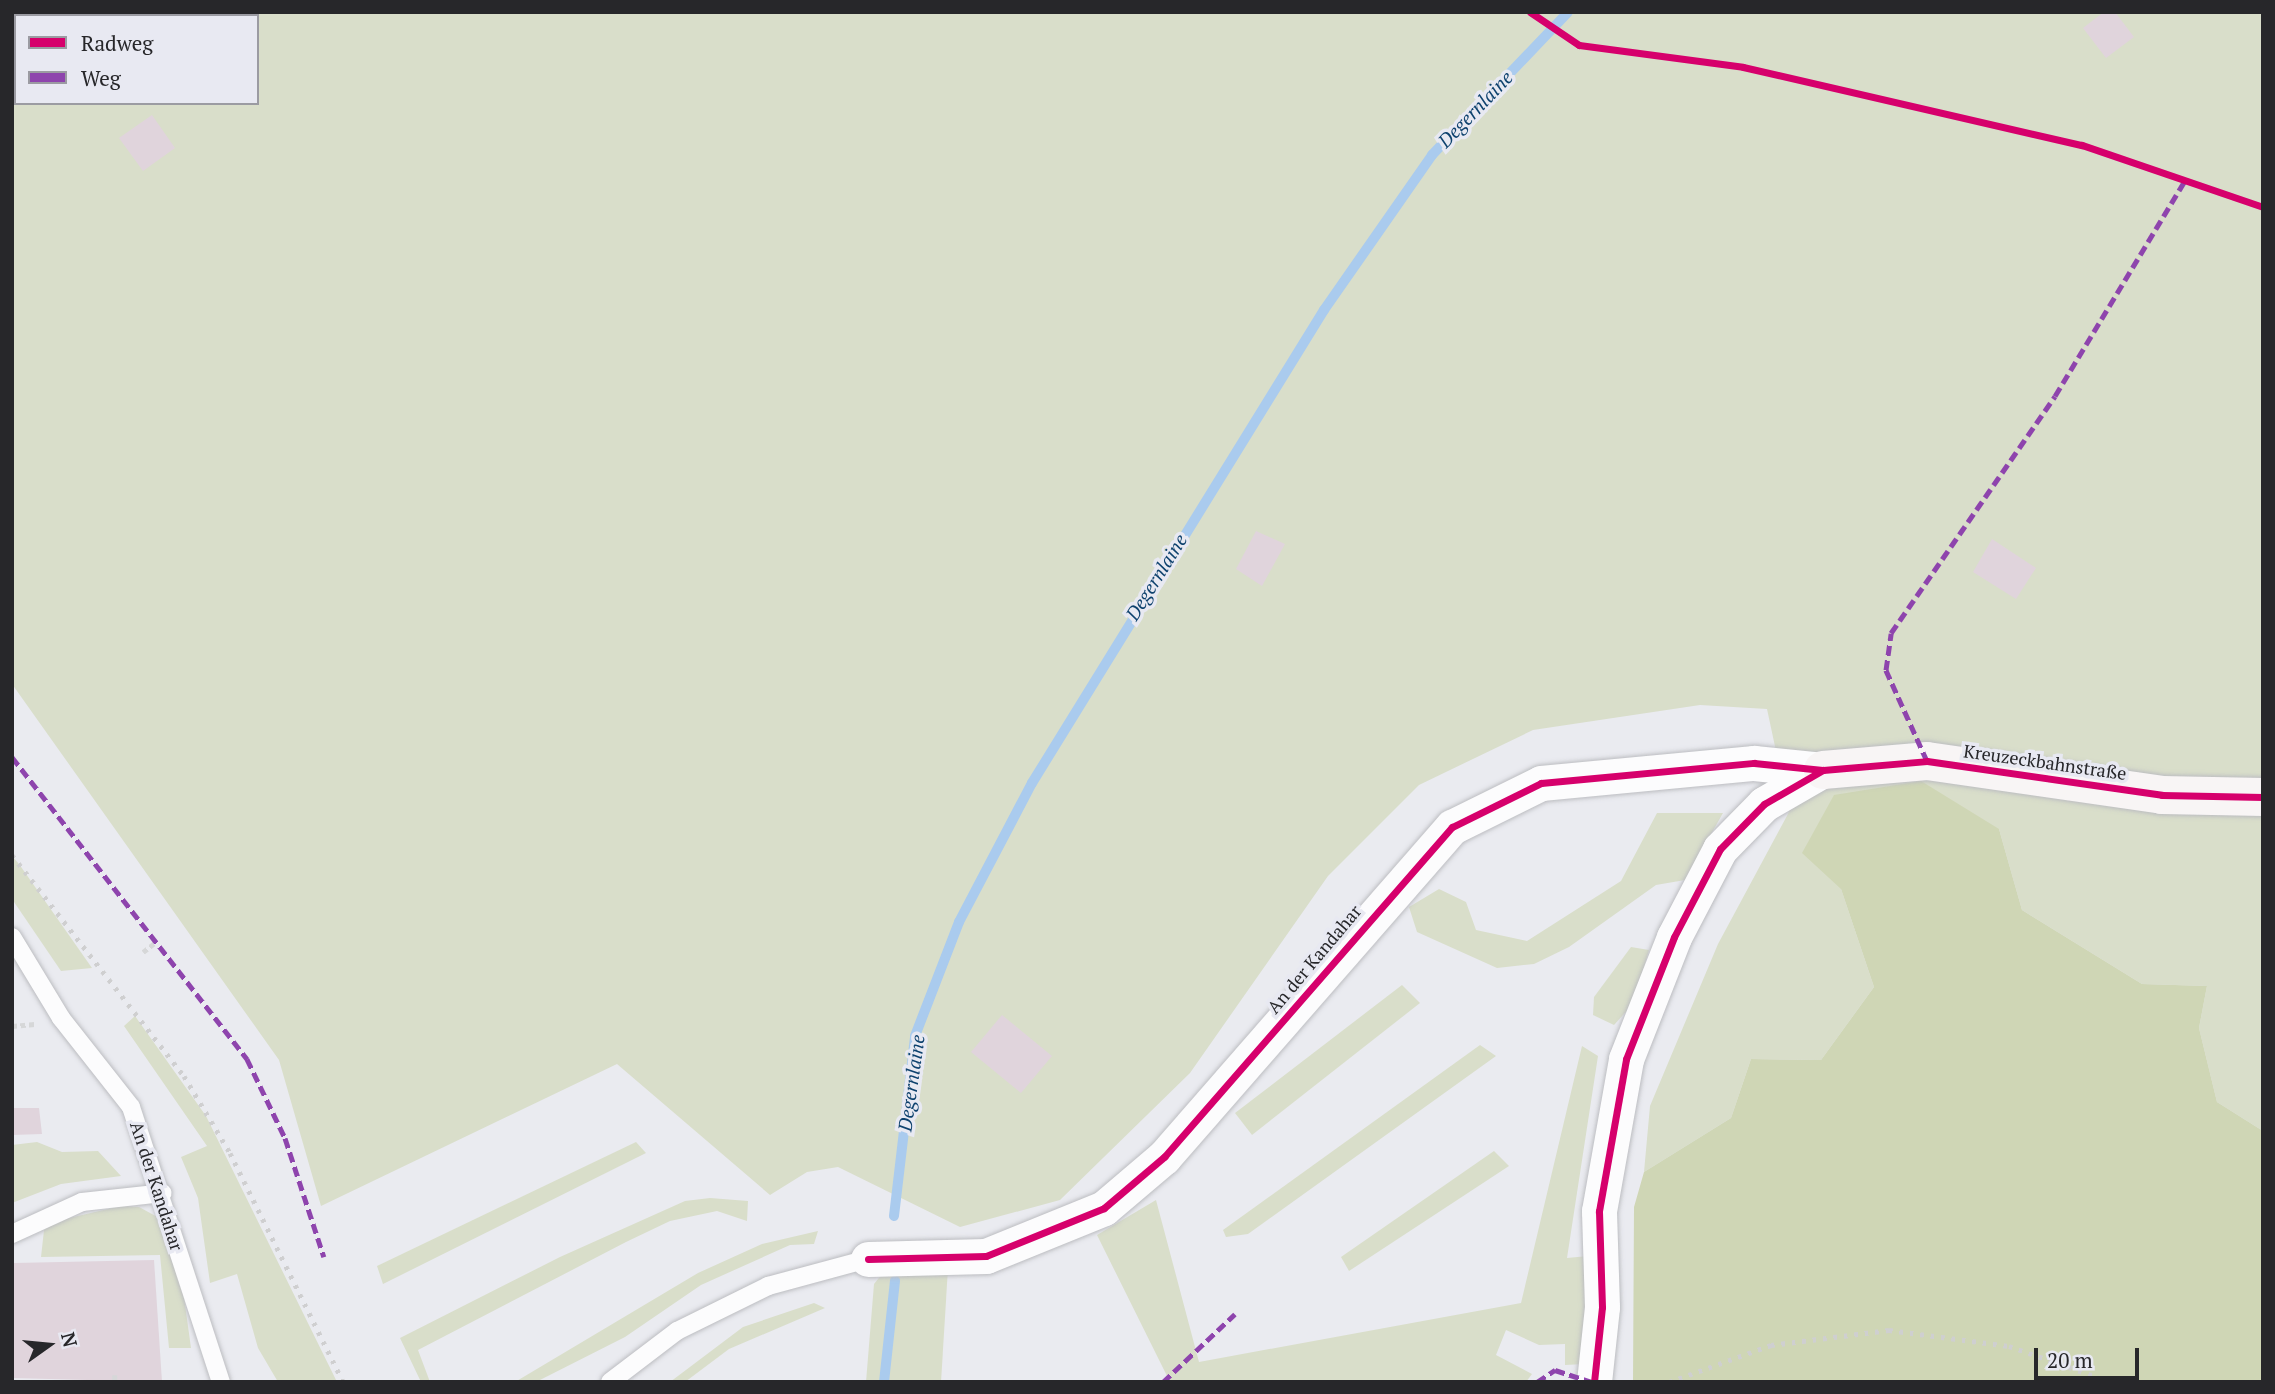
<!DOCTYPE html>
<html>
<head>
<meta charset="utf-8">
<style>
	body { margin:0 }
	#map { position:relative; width:2275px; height:1394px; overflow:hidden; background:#eaebf0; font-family:"PT Serif",serif }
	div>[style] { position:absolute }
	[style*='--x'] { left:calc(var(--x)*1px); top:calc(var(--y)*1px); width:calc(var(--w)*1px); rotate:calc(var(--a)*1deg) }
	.green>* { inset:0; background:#d9deca }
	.forest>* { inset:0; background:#cfd6b5 }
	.stream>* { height:10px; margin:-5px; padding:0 5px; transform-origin:5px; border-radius:5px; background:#aacbee }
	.building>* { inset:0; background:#e0d4dc }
	.path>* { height:4.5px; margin-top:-2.25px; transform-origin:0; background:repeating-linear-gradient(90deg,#d6d7d8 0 5px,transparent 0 8.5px) }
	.roads { filter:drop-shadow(0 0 2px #bcbdc1) drop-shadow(0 0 2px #bcbdc1) }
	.lane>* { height:18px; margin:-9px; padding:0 9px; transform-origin:9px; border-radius:9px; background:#fcfcfd }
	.street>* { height:35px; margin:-17.5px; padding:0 17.5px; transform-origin:17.5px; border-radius:17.5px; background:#fcfcfd }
	.secondary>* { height:38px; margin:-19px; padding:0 19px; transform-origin:19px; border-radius:19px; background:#f8f5f5 }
	.rail>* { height:5px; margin-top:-2.5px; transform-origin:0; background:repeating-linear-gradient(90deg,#cfcfd0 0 3.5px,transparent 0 10.5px) }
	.quiet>* { height:5px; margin-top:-2.5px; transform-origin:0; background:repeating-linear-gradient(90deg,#8e44ad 0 10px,transparent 0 15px) }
	.cycleway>* { height:7px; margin:-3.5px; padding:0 3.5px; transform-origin:3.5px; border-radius:3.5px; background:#d6006c }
	span { translate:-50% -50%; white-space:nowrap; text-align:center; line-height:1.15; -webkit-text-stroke:7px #e8e9f2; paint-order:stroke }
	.street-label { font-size:18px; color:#27272a }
	.water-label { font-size:19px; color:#0e426e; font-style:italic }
	.frame { position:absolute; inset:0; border:14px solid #27272a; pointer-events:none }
	.legend { position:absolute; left:14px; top:14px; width:245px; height:91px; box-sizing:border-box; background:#e8e9f2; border:2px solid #9b9ba2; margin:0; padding:9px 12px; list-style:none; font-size:21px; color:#27272a }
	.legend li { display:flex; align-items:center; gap:14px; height:35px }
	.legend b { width:35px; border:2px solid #9b9ba2 }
	.north { position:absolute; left:14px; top:1310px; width:70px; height:70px; -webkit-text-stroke:5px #e8e9f2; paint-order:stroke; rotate:75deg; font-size:19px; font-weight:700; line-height:28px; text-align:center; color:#27272a }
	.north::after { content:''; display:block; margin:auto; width:24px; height:32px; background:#27272a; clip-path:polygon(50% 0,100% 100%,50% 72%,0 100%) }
	.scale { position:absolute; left:2034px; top:1348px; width:105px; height:32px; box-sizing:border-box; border:4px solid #27272a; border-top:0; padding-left:9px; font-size:21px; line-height:24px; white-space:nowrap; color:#27272a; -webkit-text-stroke:5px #e8e9f2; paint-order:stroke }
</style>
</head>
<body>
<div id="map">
	<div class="green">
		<i style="clip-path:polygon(evenodd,12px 12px,2263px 12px,2263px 1131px,2217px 1102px,2199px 1028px,2207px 986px,2142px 984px,2022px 910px,1999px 829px,1841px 889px,1874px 987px,1821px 1060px,1751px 1059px,1731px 1118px,1644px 1172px,1650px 1106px,1718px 944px,1789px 812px,1767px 709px,1700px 705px,1533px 730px,1419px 785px,1328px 876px,1190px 1073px,1060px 1200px,960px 1227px,838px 1167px,807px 1172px,770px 1195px,617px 1064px,321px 1206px,279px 1060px,12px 684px,12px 12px,16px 16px,257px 16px,257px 103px,16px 103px,16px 16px)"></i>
		<i style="clip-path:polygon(1657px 813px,1723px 813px,1685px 880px,1656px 885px,1569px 947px,1534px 964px,1497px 968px,1417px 932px,1409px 907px,1439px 889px,1466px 902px,1476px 930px,1527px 941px,1621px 881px)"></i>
		<i style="clip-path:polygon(12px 856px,19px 864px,92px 968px,61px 971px,12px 899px)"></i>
		<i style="clip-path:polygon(1631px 947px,1649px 950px,1633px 1004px,1614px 1025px,1593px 1015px,1594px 997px)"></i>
		<i style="clip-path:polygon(1402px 985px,1420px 1003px,1252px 1135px,1235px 1113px)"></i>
		<i style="clip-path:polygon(135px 1016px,206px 1116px,337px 1382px,278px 1382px,258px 1348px,237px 1274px,210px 1283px,198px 1198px,181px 1157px,207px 1146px,124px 1026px)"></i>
		<i style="clip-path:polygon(1480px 1045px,1496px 1056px,1248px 1234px,1226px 1237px,1223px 1230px)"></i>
		<i style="clip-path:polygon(1582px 1046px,1598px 1056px,1567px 1258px,1588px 1256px,1585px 1364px,1565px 1365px,1565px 1344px,1539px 1345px,1506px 1330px,1496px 1355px,1532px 1374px,1526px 1382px,1170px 1382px,1097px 1235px,1156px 1200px,1199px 1362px,1521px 1303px)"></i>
		<i style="clip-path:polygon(37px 1142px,62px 1152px,98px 1151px,121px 1176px,61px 1184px,12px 1203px,12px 1145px)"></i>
		<i style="clip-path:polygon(636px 1142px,646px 1153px,383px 1284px,377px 1266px)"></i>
		<i style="clip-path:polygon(1494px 1151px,1509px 1166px,1349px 1271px,1341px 1257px)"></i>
		<i style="clip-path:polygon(710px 1198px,748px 1201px,747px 1221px,717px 1211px,670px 1221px,626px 1242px,418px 1350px,430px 1382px,421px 1382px,400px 1338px,560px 1257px,685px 1201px)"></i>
		<i style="clip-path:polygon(121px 1206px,139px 1207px,163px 1220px,183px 1290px,191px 1348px,169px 1348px,160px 1255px,41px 1257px,44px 1230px,56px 1221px)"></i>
		<i style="clip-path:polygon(818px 1231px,814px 1244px,790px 1245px,701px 1285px,625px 1337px,536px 1382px,515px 1382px,698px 1273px,762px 1244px)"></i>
		<i style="clip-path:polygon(948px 1268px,941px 1382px,866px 1382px,874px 1284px,883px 1273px)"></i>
		<i style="clip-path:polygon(814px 1303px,825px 1308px,729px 1349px,685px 1382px,670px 1382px,743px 1327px)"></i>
	</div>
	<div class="forest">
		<i style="clip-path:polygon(1921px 781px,1999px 829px,2022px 910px,2142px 984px,2207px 986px,2199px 1028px,2217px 1102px,2263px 1131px,2263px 1382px,1633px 1382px,1634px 1207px,1644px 1172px,1731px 1118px,1751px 1059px,1821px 1060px,1874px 987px,1841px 889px,1802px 853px,1834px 795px)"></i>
	</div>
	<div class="stream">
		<i style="--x:894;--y:1216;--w:181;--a:-83.3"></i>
		<i style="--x:915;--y:1036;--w:122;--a:-68.9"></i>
		<i style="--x:959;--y:922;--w:157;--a:-62.3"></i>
		<i style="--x:1032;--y:783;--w:556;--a:-58.31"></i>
		<i style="--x:1324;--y:310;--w:189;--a:-55.1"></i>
		<i style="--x:1432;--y:155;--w:197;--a:-46.4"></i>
		<i style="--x:884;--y:1382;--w:102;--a:-83.8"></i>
	</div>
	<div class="building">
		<i style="clip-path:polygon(2104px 12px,2115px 12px,2134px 37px,2106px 58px,2083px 28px)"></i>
		<i style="clip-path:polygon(152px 115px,175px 148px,143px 171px,119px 138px)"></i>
		<i style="clip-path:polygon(1256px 531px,1285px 544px,1262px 586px,1236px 569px)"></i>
		<i style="clip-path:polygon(1992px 539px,2036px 568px,2016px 599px,1973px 572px)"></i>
		<i style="clip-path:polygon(1002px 1015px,1052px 1056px,1021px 1093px,971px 1052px)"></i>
		<i style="clip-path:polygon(12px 1108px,39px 1108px,42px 1134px,12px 1135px)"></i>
		<i style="clip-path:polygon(154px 1260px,162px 1382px,12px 1378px,14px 1263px)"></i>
	</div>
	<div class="path">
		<i style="--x:143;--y:952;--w:16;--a:-38"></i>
		<i style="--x:12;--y:1026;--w:23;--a:-5"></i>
		<i style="--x:115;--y:1375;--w:7;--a:90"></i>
	</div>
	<div class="roads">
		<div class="lane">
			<i style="--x:12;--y:937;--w:95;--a:58.8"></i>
			<i style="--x:61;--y:1018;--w:113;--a:51.8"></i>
			<i style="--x:131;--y:1107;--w:289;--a:71.9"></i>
			<i style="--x:12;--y:1234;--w:77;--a:-24.6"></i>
			<i style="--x:82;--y:1202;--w:81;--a:-6.3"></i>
			<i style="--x:610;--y:1382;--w:84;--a:-37.3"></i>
			<i style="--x:677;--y:1331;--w:102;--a:-26.3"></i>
			<i style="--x:768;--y:1286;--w:104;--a:-15.1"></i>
		</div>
		<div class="street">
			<i style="--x:868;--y:1259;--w:118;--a:-1.5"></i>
			<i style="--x:986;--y:1256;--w:127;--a:-22.1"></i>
			<i style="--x:1104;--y:1208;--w:79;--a:-40.4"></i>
			<i style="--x:1164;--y:1157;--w:438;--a:-48.9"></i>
			<i style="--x:1452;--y:827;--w:99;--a:-26.3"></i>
			<i style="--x:1541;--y:783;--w:214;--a:-5.4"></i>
			<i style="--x:1754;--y:763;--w:69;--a:5.8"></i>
			<i style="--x:1594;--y:1382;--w:75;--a:-83.9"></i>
			<i style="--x:1602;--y:1307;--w:96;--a:-91.8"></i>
			<i style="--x:1599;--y:1211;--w:154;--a:-79.9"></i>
			<i style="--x:1626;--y:1059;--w:131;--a:-68.5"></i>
			<i style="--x:1674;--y:937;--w:99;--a:-62.4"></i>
			<i style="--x:1720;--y:849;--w:63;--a:-45.6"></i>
			<i style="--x:1764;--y:804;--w:68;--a:-30"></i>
		</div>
		<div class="secondary">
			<i style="--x:1823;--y:770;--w:104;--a:-4.9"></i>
			<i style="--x:1927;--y:761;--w:237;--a:8.2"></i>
			<i style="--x:2162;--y:795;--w:101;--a:1.1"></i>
		</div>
	</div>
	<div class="rail">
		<i style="--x:12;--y:855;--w:280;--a:52.1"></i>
		<i style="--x:184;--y:1076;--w:90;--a:59.1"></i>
		<i style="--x:230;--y:1153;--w:255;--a:63.7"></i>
		<i style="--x:1669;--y:1382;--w:109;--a:-19.9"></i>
		<i style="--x:1771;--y:1345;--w:119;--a:-7.2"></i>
		<i style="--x:1889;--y:1330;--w:121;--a:7.6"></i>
		<i style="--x:2009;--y:1346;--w:108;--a:19.4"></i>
	</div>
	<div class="quiet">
		<i style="--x:12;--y:757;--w:383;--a:52.1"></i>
		<i style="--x:247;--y:1059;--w:88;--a:64.3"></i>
		<i style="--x:285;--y:1138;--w:125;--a:71.9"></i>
		<i style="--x:1927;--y:761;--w:100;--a:-114.3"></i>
		<i style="--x:1886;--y:670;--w:37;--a:-82"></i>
		<i style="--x:1891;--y:633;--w:288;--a:-55.3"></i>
		<i style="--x:2055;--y:396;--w:253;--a:-58.9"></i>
		<i style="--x:1163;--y:1382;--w:99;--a:-43.4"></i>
		<i style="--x:1537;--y:1382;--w:22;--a:-34"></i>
		<i style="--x:1555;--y:1370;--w:40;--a:18"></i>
	</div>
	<div class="cycleway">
		<i style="--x:1530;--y:12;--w:59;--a:34"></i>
		<i style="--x:1579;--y:45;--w:165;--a:7.6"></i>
		<i style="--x:1743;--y:67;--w:348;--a:13"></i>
		<i style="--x:2082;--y:145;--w:191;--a:18.9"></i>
		<i style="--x:868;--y:1259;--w:118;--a:-1.5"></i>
		<i style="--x:986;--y:1256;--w:127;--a:-22.1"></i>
		<i style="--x:1104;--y:1208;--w:79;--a:-40.4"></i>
		<i style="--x:1164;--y:1157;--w:438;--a:-48.9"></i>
		<i style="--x:1452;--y:827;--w:99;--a:-26.3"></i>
		<i style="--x:1541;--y:783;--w:214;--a:-5.4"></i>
		<i style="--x:1754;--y:763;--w:69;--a:5.8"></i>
		<i style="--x:1823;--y:770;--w:104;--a:-4.9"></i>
		<i style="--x:1927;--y:761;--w:237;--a:8.2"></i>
		<i style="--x:2162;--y:795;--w:101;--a:1.1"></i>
		<i style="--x:1594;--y:1382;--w:75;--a:-83.9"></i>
		<i style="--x:1602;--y:1307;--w:96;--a:-91.8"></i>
		<i style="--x:1599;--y:1211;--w:154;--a:-79.9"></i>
		<i style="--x:1626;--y:1059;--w:131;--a:-68.5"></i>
		<i style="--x:1674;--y:937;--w:99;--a:-62.4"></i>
		<i style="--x:1720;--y:849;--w:63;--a:-45.6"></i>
		<i style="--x:1764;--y:804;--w:68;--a:-30"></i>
	</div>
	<div class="street-label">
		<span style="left:2045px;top:762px;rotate:8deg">Kreuzeckbahnstraße</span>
		<span style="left:1314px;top:959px;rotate:-50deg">An der Kandahar</span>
		<span style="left:157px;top:1186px;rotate:72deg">An der Kandahar</span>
	</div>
	<div class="water-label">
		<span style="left:1475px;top:109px;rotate:-46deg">Degernlaine</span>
		<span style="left:1156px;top:577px;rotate:-58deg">Degernlaine</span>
		<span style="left:911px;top:1083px;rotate:-82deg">Degernlaine</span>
	</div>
	<div class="frame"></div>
	<ul class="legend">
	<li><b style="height:9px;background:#d6006c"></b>Radweg</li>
	<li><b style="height:9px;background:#8e44ad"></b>Weg</li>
	</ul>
	<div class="north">N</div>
	<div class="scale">20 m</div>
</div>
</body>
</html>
